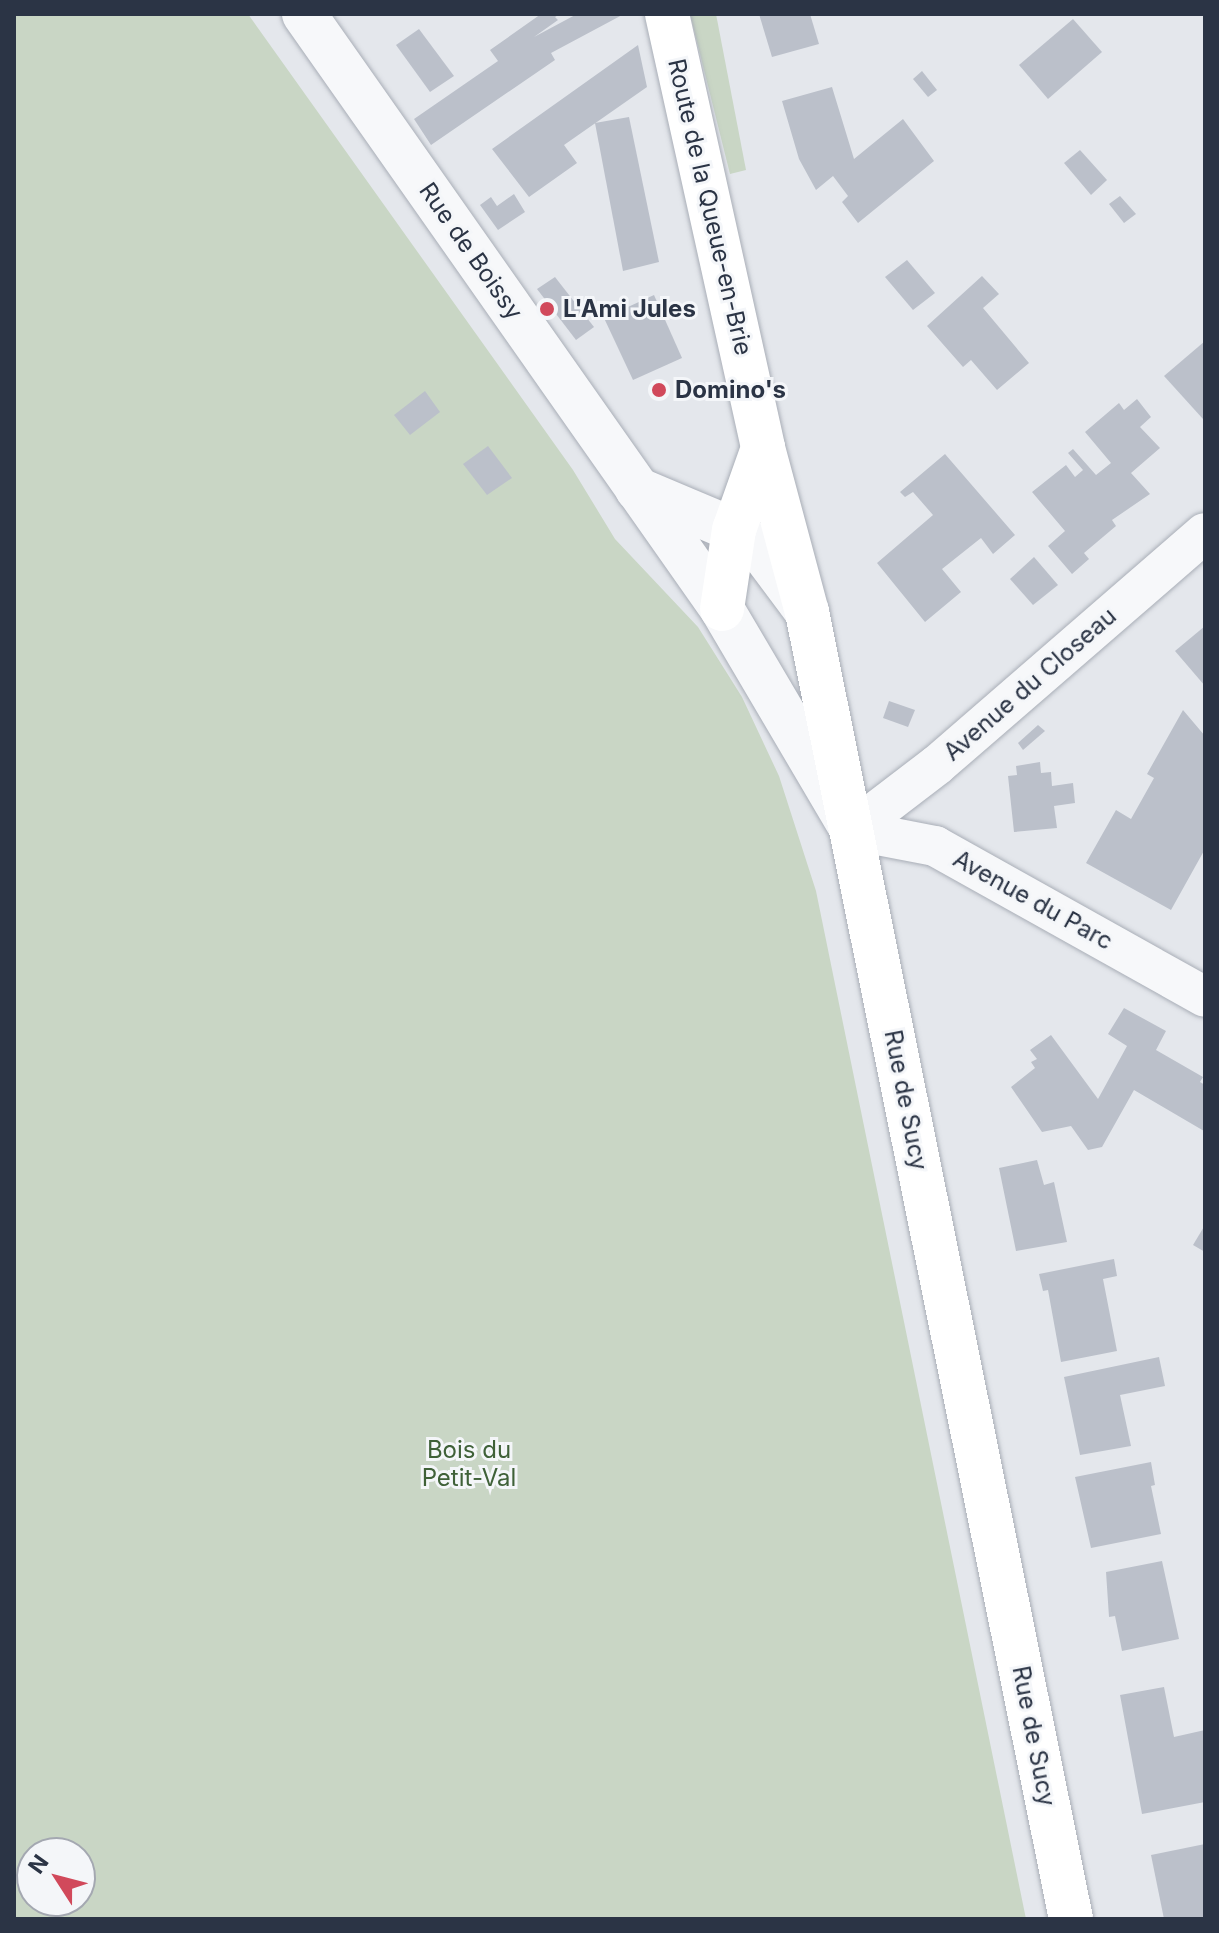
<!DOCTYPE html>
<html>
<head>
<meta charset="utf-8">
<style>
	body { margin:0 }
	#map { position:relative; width:1219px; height:1933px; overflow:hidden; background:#e4e7ec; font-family:Inter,sans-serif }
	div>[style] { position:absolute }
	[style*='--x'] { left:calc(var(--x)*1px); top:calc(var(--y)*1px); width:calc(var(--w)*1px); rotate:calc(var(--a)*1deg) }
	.green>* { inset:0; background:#c9d6c5 }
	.building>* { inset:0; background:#bbc0ca }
	.roads { filter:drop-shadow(0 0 2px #a9aeb7) drop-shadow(0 0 2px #a9aeb7) }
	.minor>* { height:40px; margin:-20px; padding:0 20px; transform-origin:20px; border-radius:20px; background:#f7f8fa }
	.tertiary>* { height:44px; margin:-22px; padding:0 22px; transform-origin:22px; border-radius:22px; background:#f7f8fa }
	.secondary>* { height:44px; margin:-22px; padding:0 22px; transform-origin:22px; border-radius:22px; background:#fff }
	.dots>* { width:22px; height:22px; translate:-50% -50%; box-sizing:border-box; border:4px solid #f4f6f9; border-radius:50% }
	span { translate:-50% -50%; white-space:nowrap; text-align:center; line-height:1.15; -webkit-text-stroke:6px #f4f6f9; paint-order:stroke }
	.street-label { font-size:24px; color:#2b3445 }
	.poi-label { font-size:24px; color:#2b3445; font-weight:700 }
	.left { translate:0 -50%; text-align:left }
	.park-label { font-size:24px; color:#3f6138 }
	.frame { position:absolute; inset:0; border:16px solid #2b3445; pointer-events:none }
	.north { position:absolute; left:16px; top:1837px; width:80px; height:80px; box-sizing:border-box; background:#f4f6f9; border:2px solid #a4a8b1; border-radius:50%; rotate:306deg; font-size:22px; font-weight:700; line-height:32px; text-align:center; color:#2b3445 }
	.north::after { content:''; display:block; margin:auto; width:28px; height:36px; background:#d1495b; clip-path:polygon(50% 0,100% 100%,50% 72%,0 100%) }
</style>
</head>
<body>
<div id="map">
	<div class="green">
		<i style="clip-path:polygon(evenodd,14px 14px,248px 14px,573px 470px,615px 539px,698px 627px,742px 697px,779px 776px,816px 891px,1026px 1919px,14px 1919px,14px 14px,32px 1853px,80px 1853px,80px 1901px,32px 1901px,32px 1853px)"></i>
		<i style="clip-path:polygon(690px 14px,716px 14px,746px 170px,730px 174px)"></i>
	</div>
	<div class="building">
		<i style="clip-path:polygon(541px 14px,560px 14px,555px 17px,558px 20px,534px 37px,577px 14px,624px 14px,551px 53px,555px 60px,431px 145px,414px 119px,498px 61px,490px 50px)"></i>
		<i style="clip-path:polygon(759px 14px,810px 14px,819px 44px,772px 57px)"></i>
		<i style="clip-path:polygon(1073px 19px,1102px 52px,1048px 99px,1019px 65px)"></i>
		<i style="clip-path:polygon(419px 29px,454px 76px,430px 92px,396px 45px)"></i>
		<i style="clip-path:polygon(638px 45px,647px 87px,564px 145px,577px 163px,529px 197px,492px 149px)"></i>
		<i style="clip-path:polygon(922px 71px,937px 90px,928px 97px,913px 79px)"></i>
		<i style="clip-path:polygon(832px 87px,854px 159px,903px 119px,934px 161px,858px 223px,842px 202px,848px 196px,833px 176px,816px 190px,799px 159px,782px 101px)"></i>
		<i style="clip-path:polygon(629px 117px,659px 262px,623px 271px,595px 123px)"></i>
		<i style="clip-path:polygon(1080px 150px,1107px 180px,1091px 195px,1064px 163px)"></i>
		<i style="clip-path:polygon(514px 194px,525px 212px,498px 230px,480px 205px,491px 197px,497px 206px)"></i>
		<i style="clip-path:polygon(1120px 196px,1136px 214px,1124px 223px,1109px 204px)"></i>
		<i style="clip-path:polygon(907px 260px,935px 293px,913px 310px,885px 277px)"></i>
		<i style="clip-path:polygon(982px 276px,999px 294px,983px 308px,1029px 363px,997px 390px,971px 360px,963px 367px,927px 326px)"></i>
		<i style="clip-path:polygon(555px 277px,594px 327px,576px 340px,537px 289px)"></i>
		<i style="clip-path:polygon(654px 295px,682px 358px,633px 380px,604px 318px)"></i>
		<i style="clip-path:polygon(1205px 341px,1205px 417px,1203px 419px,1164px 376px)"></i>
		<i style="clip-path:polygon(425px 391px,440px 412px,410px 435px,394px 415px)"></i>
		<i style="clip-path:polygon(1137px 399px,1151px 417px,1140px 427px,1160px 448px,1131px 473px,1150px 494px,1112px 520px,1116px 526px,1084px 553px,1089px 559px,1072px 574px,1048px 546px,1065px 531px,1032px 492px,1066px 465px,1075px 477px,1083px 470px,1068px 453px,1073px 449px,1096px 475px,1111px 463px,1085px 432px,1119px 403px,1124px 410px)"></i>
		<i style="clip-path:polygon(488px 446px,512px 478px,487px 495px,463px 464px)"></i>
		<i style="clip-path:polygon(945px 454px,1015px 535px,993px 554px,981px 538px,942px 569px,961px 592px,925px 622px,877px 563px,933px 515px,913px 492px,905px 497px,900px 492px)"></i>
		<i style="clip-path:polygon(1034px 557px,1058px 585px,1033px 605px,1010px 579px)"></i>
		<i style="clip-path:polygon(1205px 626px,1205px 686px,1175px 651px)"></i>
		<i style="clip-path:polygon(889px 701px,915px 710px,908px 727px,883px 718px)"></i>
		<i style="clip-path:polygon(1183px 710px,1205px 736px,1205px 849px,1171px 910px,1086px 863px,1116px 810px,1131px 819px,1154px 778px,1147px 774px)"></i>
		<i style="clip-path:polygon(1038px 725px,1045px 731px,1023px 750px,1018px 743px)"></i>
		<i style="clip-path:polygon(1040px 762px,1041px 773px,1051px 772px,1052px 786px,1073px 783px,1075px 803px,1054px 806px,1057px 828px,1014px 832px,1008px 776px,1017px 775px,1016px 766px)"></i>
		<i style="clip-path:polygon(1124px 1008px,1166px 1031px,1156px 1050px,1203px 1077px,1200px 1082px,1205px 1085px,1204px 1131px,1134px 1090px,1102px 1147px,1088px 1150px,1071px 1126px,1042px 1132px,1011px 1087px,1035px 1068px,1031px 1062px,1037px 1059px,1030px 1050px,1051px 1035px,1098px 1099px,1127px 1046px,1108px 1034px)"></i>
		<i style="clip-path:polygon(1037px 1160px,1044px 1185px,1054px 1182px,1067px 1242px,1016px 1251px,999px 1168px)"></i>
		<i style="clip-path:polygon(1205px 1225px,1205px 1252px,1193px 1245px)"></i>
		<i style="clip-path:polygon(1114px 1259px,1117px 1276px,1103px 1279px,1117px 1351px,1061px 1362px,1048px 1290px,1043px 1291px,1039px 1274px)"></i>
		<i style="clip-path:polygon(1159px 1357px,1165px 1386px,1120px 1395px,1131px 1446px,1080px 1455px,1064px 1377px)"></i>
		<i style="clip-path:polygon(1151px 1462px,1155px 1485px,1151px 1486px,1161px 1534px,1091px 1548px,1075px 1477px)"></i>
		<i style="clip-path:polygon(1162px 1561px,1179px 1639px,1122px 1651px,1115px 1616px,1109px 1617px,1106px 1572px)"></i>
		<i style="clip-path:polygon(1164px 1687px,1174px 1737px,1205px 1730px,1205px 1802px,1142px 1814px,1120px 1695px)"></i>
		<i style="clip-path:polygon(1205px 1844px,1205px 1919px,1164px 1919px,1151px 1855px)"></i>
	</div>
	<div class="roads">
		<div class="minor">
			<i style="--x:852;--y:830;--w:107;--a:-37.4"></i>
			<i style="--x:937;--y:765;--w:354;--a:-40.9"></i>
			<i style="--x:852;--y:830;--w:85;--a:10.9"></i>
			<i style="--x:935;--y:846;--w:309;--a:29.2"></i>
		</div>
		<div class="tertiary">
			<i style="--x:304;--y:14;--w:727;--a:54.91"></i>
			<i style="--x:722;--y:609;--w:246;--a:59.5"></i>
			<i style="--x:637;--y:489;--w:105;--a:22.9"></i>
			<i style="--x:734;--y:530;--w:37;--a:38"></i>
			<i style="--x:763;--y:553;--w:74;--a:53.3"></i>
		</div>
		<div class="secondary">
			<i style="--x:667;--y:14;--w:444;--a:77.5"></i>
			<i style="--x:763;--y:448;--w:170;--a:75"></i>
			<i style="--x:807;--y:612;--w:1333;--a:78.58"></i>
			<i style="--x:722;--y:609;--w:80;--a:-81.4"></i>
			<i style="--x:734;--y:530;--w:87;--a:-70.5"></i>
		</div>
	</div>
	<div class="dots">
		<i style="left:547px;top:309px;background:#d1495b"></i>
		<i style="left:659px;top:390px;background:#d1495b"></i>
	</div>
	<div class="street-label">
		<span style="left:710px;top:207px;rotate:77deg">Route de la Queue-en-Brie</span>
		<span style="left:471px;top:251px;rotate:55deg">Rue de Boissy</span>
		<span style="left:1030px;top:684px;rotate:-41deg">Avenue du Closeau</span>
		<span style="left:1033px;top:900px;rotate:29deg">Avenue du Parc</span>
		<span style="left:906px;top:1100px;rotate:79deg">Rue de Sucy</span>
		<span style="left:1034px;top:1736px;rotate:79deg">Rue de Sucy</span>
	</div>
	<div class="poi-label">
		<span class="left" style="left:563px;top:309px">L'Ami Jules</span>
		<span class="left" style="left:675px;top:390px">Domino's</span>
	</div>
	<div class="park-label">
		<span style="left:469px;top:1464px">Bois du<br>Petit-Val</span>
	</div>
	<div class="frame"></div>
	<div class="north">N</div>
</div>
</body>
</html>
